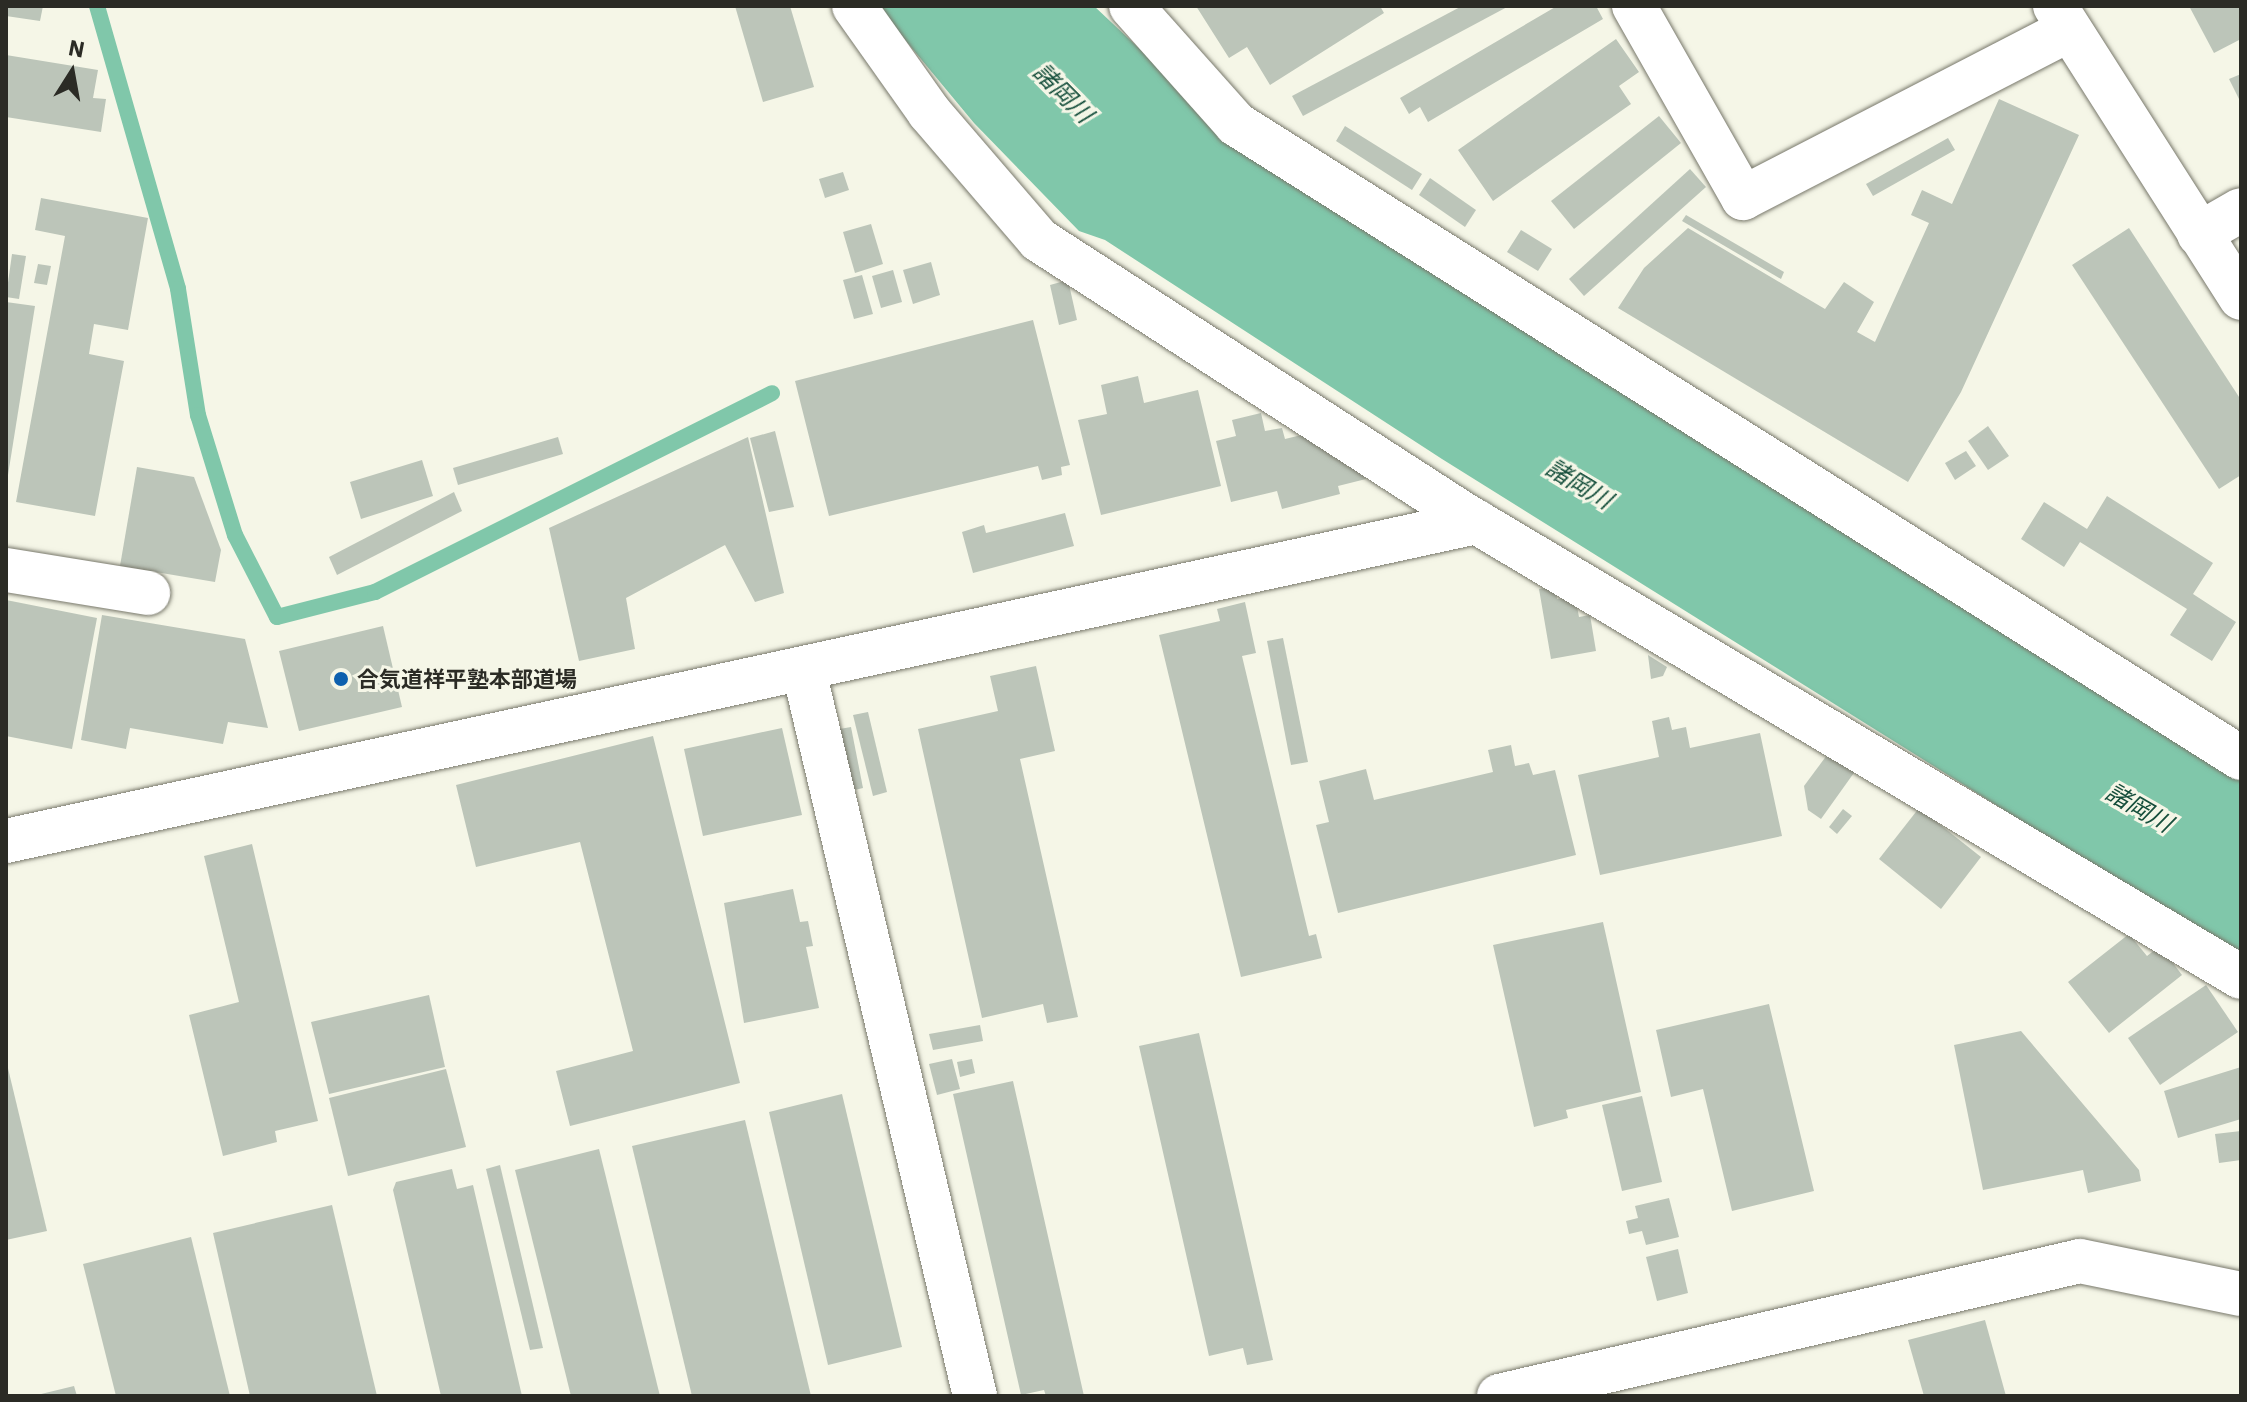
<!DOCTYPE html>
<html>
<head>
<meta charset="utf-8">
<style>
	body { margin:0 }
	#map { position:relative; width:2247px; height:1402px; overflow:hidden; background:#f5f6e7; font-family:"IBM Plex Sans","Noto Sans JP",sans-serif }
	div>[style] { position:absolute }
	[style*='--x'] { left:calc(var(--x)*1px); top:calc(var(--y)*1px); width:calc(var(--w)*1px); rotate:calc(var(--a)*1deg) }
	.water>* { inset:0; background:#80c7aa }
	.stream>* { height:16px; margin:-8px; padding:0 8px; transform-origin:8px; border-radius:8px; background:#80c7aa }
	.building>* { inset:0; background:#bcc5b9 }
	.roads { filter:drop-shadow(0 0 2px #78786b) drop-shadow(0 0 2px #78786b) }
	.minor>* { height:44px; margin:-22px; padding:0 22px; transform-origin:22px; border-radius:22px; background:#fff }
	.dots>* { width:22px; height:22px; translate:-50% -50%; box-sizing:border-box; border:4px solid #f5f6e7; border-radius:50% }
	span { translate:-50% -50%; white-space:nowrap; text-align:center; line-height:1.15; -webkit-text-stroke:6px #f5f6e7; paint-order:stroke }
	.poi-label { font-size:22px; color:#2b2b25; font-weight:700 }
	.left { translate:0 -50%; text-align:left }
	.water-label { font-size:24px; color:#164f3c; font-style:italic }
	.frame { position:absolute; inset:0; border:8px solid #2b2b25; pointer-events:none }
	.north { position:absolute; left:32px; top:32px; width:80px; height:80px; -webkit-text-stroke:6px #f5f6e7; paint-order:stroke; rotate:11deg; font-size:22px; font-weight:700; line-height:32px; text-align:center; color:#2b2b25 }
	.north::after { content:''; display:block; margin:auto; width:28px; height:36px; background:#2b2b25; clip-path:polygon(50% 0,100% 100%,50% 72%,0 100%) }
</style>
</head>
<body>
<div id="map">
	<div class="water">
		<i style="clip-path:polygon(877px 6px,1094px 6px,1194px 100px,2241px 769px,2241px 958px,1442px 459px,1105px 240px,1079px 231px,974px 123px)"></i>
	</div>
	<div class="stream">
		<i style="--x:97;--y:6;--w:294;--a:74"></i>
		<i style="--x:178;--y:289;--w:128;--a:81"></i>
		<i style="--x:198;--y:415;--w:126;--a:72.9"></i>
		<i style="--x:235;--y:535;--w:92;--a:62.9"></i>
		<i style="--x:277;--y:617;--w:101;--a:-14.3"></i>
		<i style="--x:375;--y:592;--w:444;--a:-26.6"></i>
	</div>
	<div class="building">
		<i style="clip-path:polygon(6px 6px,43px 6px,40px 21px,6px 16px)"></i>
		<i style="clip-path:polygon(735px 6px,790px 6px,814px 87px,763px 102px)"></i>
		<i style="clip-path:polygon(1196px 6px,1380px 6px,1384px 13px,1270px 85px,1247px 47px,1229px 58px)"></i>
		<i style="clip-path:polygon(1462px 6px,1509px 6px,1303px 116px,1292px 96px)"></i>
		<i style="clip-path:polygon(1557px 6px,1596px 6px,1603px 19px,1428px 122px,1420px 107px,1409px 114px,1400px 98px)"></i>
		<i style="clip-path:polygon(2189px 6px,2241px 6px,2241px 39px,2214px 53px)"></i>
		<i style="clip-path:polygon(1616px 39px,1639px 72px,1619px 86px,1631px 104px,1493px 201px,1458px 150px)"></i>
		<i style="clip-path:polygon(6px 55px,98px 70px,93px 98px,106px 99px,101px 132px,6px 117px)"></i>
		<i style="clip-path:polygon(2241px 74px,2241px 103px,2229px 79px)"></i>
		<i style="clip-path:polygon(1999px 99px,2079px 135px,1961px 392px,1908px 482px,1618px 308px,1644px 268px,1688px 228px,1825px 309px,1844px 282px,1874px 302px,1857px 332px,1875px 342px,1929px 223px,1911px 215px,1922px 190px,1952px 204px)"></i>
		<i style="clip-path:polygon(1659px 116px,1681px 143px,1574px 229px,1551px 201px)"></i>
		<i style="clip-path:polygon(1345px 126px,1422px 174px,1412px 190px,1336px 141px)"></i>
		<i style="clip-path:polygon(1948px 138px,1955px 150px,1873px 196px,1866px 184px)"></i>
		<i style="clip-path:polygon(1690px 169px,1706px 187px,1584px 296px,1569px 279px)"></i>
		<i style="clip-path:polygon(843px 172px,849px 190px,825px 198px,819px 179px)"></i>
		<i style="clip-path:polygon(1430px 178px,1476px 210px,1465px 227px,1419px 195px)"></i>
		<i style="clip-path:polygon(41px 198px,148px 218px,128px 330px,94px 324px,89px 354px,124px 361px,95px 516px,16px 502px,65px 236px,35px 230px)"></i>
		<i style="clip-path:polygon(1686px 215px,1784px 272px,1781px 279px,1682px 221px)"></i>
		<i style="clip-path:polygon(871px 224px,883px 264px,855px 273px,843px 232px)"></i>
		<i style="clip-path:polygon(2129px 228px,2241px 400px,2241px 475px,2219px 489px,2072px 265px)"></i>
		<i style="clip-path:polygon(1521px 230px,1552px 249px,1538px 271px,1507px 252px)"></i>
		<i style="clip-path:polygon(12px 254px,26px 256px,19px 299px,6px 297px)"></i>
		<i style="clip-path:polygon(931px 262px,940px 295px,913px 304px,903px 270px)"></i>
		<i style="clip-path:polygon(38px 264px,51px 266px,47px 285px,34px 283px)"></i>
		<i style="clip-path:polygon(893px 270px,902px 302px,881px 308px,872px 276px)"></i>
		<i style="clip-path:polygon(862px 275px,873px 314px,854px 319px,843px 280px)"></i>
		<i style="clip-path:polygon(1068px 280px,1077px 320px,1059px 325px,1050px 285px)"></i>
		<i style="clip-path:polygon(6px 302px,35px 306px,8px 475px,6px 474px)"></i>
		<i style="clip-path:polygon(1033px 320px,1070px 465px,1061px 467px,1062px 475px,1042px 480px,1038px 466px,829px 516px,795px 381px)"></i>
		<i style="clip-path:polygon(1138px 376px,1144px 403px,1198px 390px,1221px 486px,1101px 515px,1078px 420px,1107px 414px,1101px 385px)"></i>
		<i style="clip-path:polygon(1261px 413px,1265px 431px,1282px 428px,1285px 439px,1318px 431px,1360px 457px,1366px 479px,1338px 486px,1340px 494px,1282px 509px,1277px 491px,1231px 502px,1216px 441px,1236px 436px,1232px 420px)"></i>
		<i style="clip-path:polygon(1988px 426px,2009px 456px,1988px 470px,1968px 441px)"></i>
		<i style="clip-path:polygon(775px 431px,794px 507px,769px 512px,750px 438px)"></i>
		<i style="clip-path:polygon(558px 437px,563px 454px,458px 485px,453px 468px)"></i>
		<i style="clip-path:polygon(748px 437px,784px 593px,755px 602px,725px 545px,626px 598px,635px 649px,579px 661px,549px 528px)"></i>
		<i style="clip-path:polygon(1966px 451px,1976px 466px,1955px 480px,1945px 463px)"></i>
		<i style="clip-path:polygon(422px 460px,433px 496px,361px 519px,350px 482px)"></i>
		<i style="clip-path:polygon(137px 467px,194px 477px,221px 550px,215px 582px,120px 566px)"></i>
		<i style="clip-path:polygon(454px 492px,462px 511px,337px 575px,329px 557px)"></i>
		<i style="clip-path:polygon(2107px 496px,2213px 563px,2193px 594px,2236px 622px,2212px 661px,2170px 635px,2187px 609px,2080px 542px,2064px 567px,2021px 539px,2044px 502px,2087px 529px)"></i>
		<i style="clip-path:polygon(1065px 513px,1074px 546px,973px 573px,962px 532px,984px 525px,986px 533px)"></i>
		<i style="clip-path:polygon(1556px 586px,1557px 599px,1575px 596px,1579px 617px,1590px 615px,1596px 651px,1551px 659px,1539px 589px)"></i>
		<i style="clip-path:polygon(6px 600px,97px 618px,72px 749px,6px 736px)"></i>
		<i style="clip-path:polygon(1245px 602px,1256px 653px,1242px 656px,1309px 936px,1316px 934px,1322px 958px,1241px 977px,1159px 635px,1220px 621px,1217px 609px)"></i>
		<i style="clip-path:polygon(102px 615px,245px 639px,268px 728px,228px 722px,223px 744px,130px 728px,126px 749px,81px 740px)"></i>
		<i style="clip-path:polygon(383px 626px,402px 707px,299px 731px,279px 651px)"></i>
		<i style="clip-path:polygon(1283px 638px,1308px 762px,1291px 765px,1267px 641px)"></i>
		<i style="clip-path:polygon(1648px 655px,1667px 667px,1663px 676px,1651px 679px)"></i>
		<i style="clip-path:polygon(1036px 666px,1055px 751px,1020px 759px,1078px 1017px,1047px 1023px,1043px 1004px,982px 1018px,918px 729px,998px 711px,990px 676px)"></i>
		<i style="clip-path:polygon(868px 712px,887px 792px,873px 796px,853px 715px)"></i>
		<i style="clip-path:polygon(1669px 717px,1672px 730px,1686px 727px,1690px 748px,1760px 733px,1782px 836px,1600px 875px,1578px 775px,1659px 757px,1652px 721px)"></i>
		<i style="clip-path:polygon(851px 727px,863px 788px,842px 793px,828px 731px)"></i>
		<i style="clip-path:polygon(782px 728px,802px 815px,703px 836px,684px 749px)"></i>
		<i style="clip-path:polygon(653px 736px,740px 1083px,570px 1126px,556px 1071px,633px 1051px,580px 842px,476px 867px,456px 785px)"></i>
		<i style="clip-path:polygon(1511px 745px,1515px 766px,1529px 763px,1533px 775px,1555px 770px,1576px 855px,1338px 913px,1316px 825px,1329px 822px,1319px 781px,1366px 769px,1374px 800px,1493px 772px,1488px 750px)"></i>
		<i style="clip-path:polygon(1830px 751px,1856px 770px,1821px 819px,1808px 810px,1804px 786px)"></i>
		<i style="clip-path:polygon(1919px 808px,1981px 857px,1941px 909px,1879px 859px)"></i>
		<i style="clip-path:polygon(1843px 809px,1852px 816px,1837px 834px,1829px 827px)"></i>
		<i style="clip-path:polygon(252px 844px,318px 1121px,275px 1131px,277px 1142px,223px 1156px,189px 1015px,239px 1002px,204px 856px)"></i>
		<i style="clip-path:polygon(793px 889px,800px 922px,808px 921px,813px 946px,806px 947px,819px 1008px,744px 1023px,724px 903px)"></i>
		<i style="clip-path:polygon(1603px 922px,1641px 1092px,1566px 1110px,1568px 1118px,1534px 1127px,1493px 945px)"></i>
		<i style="clip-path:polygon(2129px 934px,2147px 956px,2160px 946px,2182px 975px,2109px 1033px,2068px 982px)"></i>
		<i style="clip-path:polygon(2206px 985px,2238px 1032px,2160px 1085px,2128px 1038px)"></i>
		<i style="clip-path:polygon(429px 995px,445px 1067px,329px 1094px,311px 1022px)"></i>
		<i style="clip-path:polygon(1769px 1004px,1814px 1191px,1732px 1211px,1703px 1089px,1671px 1097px,1656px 1030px)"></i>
		<i style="clip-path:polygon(980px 1025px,983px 1041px,933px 1050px,929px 1034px)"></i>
		<i style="clip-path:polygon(2021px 1031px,2139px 1170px,2141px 1181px,2088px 1193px,2083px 1170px,1983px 1190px,1954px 1045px)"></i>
		<i style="clip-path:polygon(1199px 1033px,1273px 1360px,1247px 1365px,1243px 1348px,1209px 1356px,1139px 1046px)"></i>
		<i style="clip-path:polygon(952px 1059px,960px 1089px,937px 1095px,929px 1064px)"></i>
		<i style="clip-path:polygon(972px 1059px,975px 1073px,960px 1077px,957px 1062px)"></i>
		<i style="clip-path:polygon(6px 1060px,47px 1231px,6px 1240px)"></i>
		<i style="clip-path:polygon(2241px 1067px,2241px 1119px,2178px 1138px,2164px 1091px)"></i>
		<i style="clip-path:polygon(446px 1069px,466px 1147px,348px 1176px,329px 1098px)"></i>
		<i style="clip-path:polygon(1013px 1081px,1084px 1396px,1046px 1396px,1044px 1390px,1021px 1395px,953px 1094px)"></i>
		<i style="clip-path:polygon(842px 1094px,902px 1347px,828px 1365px,769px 1112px)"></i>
		<i style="clip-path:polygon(1642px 1096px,1662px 1182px,1622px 1191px,1602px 1105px)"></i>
		<i style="clip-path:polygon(745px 1120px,811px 1396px,692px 1396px,632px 1146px)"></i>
		<i style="clip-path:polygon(2241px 1131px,2241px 1160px,2219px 1163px,2215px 1134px)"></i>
		<i style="clip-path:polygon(599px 1149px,660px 1396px,571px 1396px,515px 1170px)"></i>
		<i style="clip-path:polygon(500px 1165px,543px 1348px,530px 1350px,486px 1169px)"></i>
		<i style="clip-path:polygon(452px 1169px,457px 1189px,473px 1185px,522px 1396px,441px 1396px,393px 1190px,396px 1182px)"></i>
		<i style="clip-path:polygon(1669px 1198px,1679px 1237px,1646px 1245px,1642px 1231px,1629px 1234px,1626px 1221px,1638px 1218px,1635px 1206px)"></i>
		<i style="clip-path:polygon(332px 1205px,377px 1396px,250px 1396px,213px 1233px)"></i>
		<i style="clip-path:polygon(191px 1237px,230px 1396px,116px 1396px,83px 1264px)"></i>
		<i style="clip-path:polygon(1678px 1249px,1688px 1293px,1657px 1301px,1646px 1257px)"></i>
		<i style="clip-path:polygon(1985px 1320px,2006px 1396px,1924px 1396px,1908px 1340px)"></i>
		<i style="clip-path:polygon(74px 1386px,77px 1396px,37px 1396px,37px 1395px)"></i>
	</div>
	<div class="roads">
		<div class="minor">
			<i style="--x:854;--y:6;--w:130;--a:54.7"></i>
			<i style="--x:929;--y:112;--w:169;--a:49.3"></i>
			<i style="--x:1039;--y:240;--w:505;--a:32.87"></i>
			<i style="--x:1463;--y:514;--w:905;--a:30.76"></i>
			<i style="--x:1131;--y:6;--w:158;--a:48.3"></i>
			<i style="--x:1236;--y:124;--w:1188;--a:32.25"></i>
			<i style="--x:1634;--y:6;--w:221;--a:60.4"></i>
			<i style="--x:1743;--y:198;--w:365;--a:-27.3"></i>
			<i style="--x:2055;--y:6;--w:346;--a:57.5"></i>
			<i style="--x:2199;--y:234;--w:48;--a:-29.7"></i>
			<i style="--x:6;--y:570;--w:144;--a:9.2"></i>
			<i style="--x:804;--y:671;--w:745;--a:76.73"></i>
			<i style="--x:6;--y:841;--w:1505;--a:-12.24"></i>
			<i style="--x:1499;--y:1396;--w:596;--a:-13.08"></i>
			<i style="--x:2080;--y:1261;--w:164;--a:11.6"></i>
		</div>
	</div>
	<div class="dots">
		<i style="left:341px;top:679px;background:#0d60ae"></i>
	</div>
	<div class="poi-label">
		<span class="left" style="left:357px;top:679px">合気道祥平塾本部道場</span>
	</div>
	<div class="water-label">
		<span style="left:1063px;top:93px;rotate:45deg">諸岡川</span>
		<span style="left:1579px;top:484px;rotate:31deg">諸岡川</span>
		<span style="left:2139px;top:808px;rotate:30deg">諸岡川</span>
	</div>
	<div class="frame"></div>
	<div class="north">N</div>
</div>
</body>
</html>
